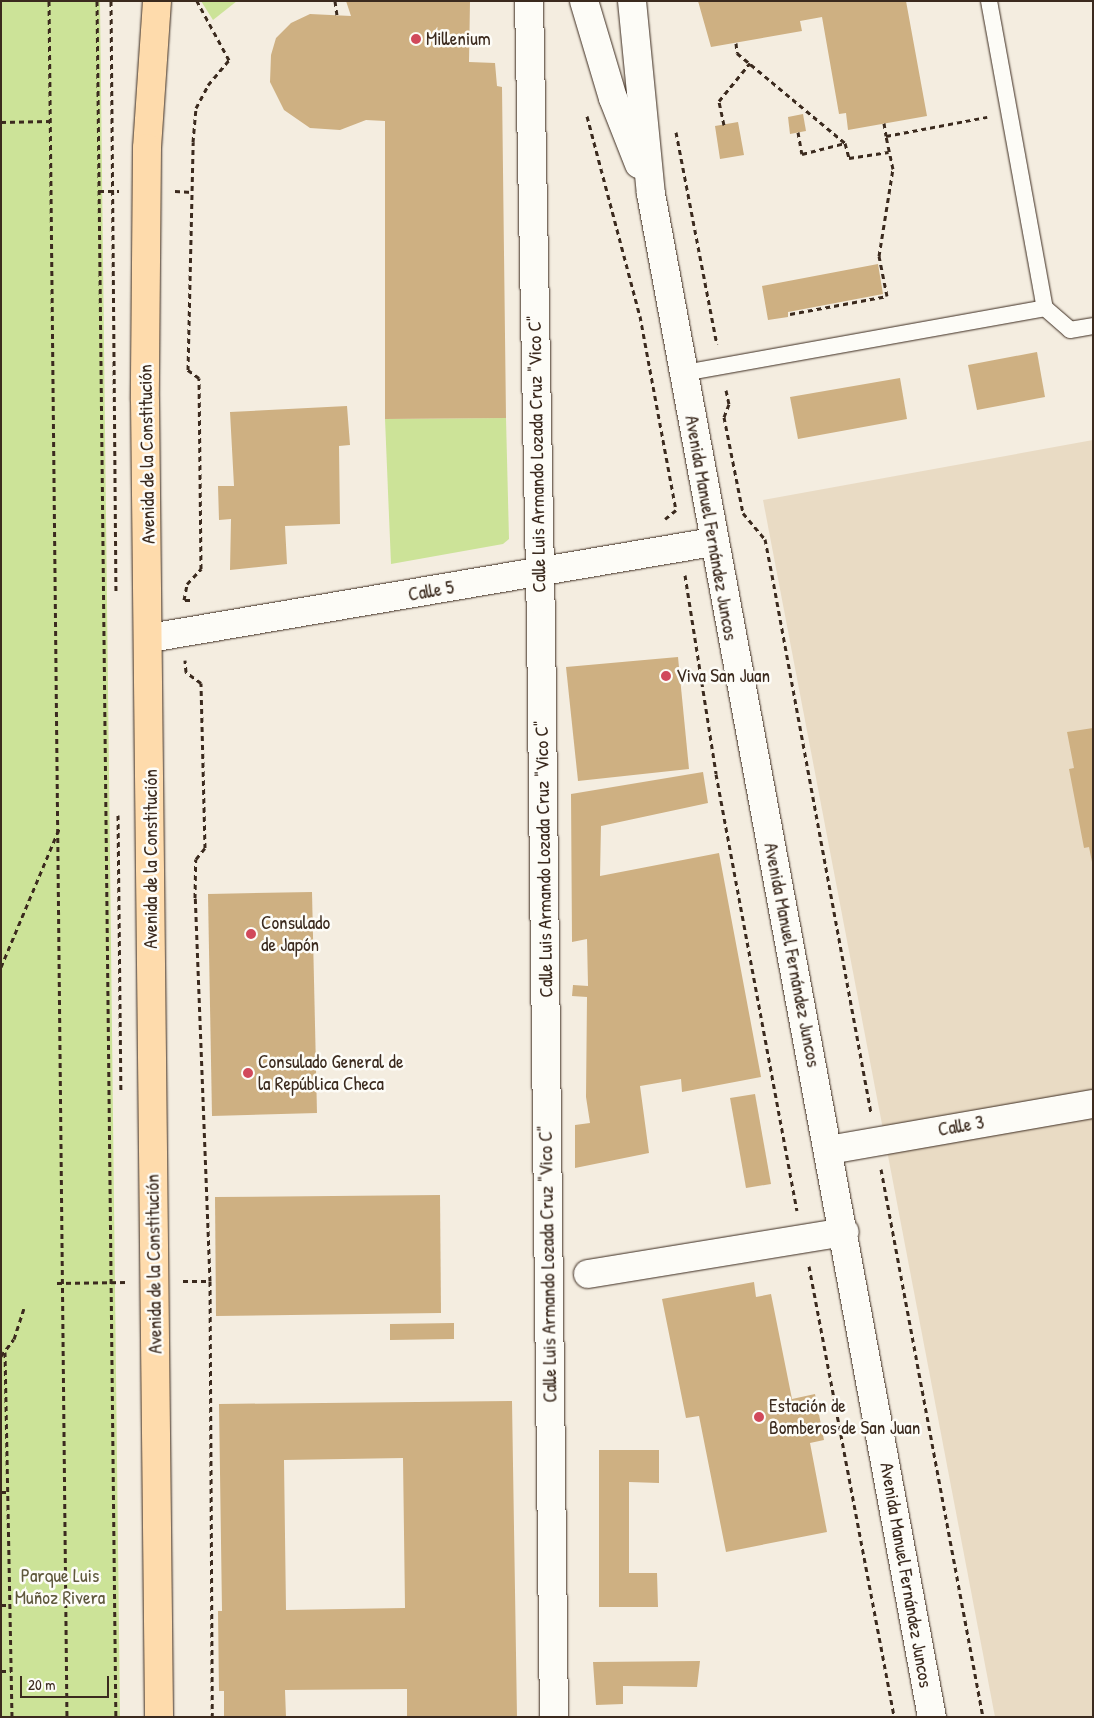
<!DOCTYPE html>
<html>
<head>
<meta charset="utf-8">
<style>
	body { margin:0 }
	#map { position:relative; width:1094px; height:1718px; overflow:hidden; background:#f4ede0; font-family:"Patrick Hand",sans-serif }
	div>[style] { position:absolute }
	[style*='--x'] { left:calc(var(--x)*1px); top:calc(var(--y)*1px); width:calc(var(--w)*1px); rotate:calc(var(--a)*1deg) }
	.built>* { inset:0; background:#e9dbc4 }
	.green>* { inset:0; background:#cce398 }
	.building>* { inset:0; background:#ceb082 }
	.path>* { height:3px; margin-top:-1.5px; transform-origin:0; background:repeating-linear-gradient(90deg,#3b2a1e 0 5px,transparent 0 9px) }
	.roads { filter:drop-shadow(0 0 1px #3b2a1e) drop-shadow(0 0 1px #3b2a1e) }
	.service>* { height:16px; margin:-8px; padding:0 8px; transform-origin:8px; border-radius:8px; background:#fdfcf7 }
	.minor>* { height:28px; margin:-14px; padding:0 14px; transform-origin:14px; border-radius:14px; background:#fdfcf7 }
	.secondary>* { height:28px; margin:-14px; padding:0 14px; transform-origin:14px; border-radius:14px; background:#fdfcf7 }
	.primary>* { height:28px; margin:-14px; padding:0 14px; transform-origin:14px; border-radius:14px; background:#fedbac }
	.dots>* { width:14px; height:14px; translate:-50% -50%; box-sizing:border-box; border:2px solid #fdfcf7; border-radius:50% }
	span { translate:-50% -50%; white-space:nowrap; text-align:center; line-height:1.15; -webkit-text-stroke:5px #fdfcf7; paint-order:stroke }
	.poi-label { font-size:19px; color:#3b2a1e }
	.left { translate:0 -50%; text-align:left }
	.street-label { font-size:19px; color:#3b2a1e }
	.park-label { font-size:19px; color:#5f583c }
	.frame { position:absolute; inset:0; border:2px solid #3b2a1e; pointer-events:none }
	.scale { position:absolute; left:20px; top:1676px; width:89px; height:22px; box-sizing:border-box; border:2px solid #3b2a1e; border-top:0; padding-left:6px; font-size:15px; line-height:18px; white-space:nowrap; color:#3b2a1e; -webkit-text-stroke:4px #fdfcf7; paint-order:stroke }
</style>
</head>
<body>
<div id="map">
	<div class="built">
		<i style="clip-path:polygon(1093px 440px,1093px 1717px,995px 1717px,763px 500px)"></i>
	</div>
	<div class="green">
		<i style="clip-path:polygon(1px 1px,100px 1px,120px 1717px,1px 1717px)"></i>
		<i style="clip-path:polygon(201px 1px,237px 1px,213px 20px)"></i>
		<i style="clip-path:polygon(506px 418px,509px 539px,503px 544px,391px 564px,385px 419px)"></i>
	</div>
	<div class="building">
		<i style="clip-path:polygon(346px 1px,470px 1px,469px 62px,495px 63px,497px 86px,502px 87px,506px 418px,385px 419px,385px 121px,366px 120px,340px 130px,310px 128px,284px 110px,270px 82px,271px 55px,276px 38px,291px 23px,310px 14px,351px 16px)"></i>
		<i style="clip-path:polygon(698px 1px,906px 1px,927px 116px,848px 130px,846px 113px,839px 114px,822px 17px,800px 21px,802px 31px,711px 47px)"></i>
		<i style="clip-path:polygon(803px 114px,806px 131px,790px 134px,788px 117px)"></i>
		<i style="clip-path:polygon(738px 122px,744px 155px,720px 159px,715px 126px)"></i>
		<i style="clip-path:polygon(878px 264px,883px 294px,788px 312px,788px 317px,768px 320px,762px 286px)"></i>
		<i style="clip-path:polygon(1037px 352px,1045px 397px,977px 410px,968px 365px)"></i>
		<i style="clip-path:polygon(900px 378px,907px 419px,798px 439px,790px 397px)"></i>
		<i style="clip-path:polygon(347px 406px,350px 445px,339px 446px,340px 524px,285px 526px,287px 564px,230px 570px,231px 519px,219px 520px,218px 486px,234px 486px,230px 412px)"></i>
		<i style="clip-path:polygon(678px 657px,689px 769px,578px 781px,566px 667px)"></i>
		<i style="clip-path:polygon(1093px 728px,1093px 862px,1092px 862px,1089px 847px,1084px 848px,1069px 769px,1074px 768px,1067px 732px)"></i>
		<i style="clip-path:polygon(703px 772px,708px 803px,601px 826px,600px 876px,719px 853px,761px 1077px,682px 1092px,681px 1079px,640px 1086px,649px 1153px,575px 1168px,575px 1125px,590px 1123px,586px 1097px,587px 997px,572px 996px,573px 985px,588px 986px,587px 939px,572px 942px,571px 794px)"></i>
		<i style="clip-path:polygon(312px 892px,317px 1113px,212px 1116px,208px 894px)"></i>
		<i style="clip-path:polygon(755px 1094px,771px 1184px,746px 1188px,730px 1098px)"></i>
		<i style="clip-path:polygon(440px 1195px,441px 1313px,216px 1316px,215px 1197px)"></i>
		<i style="clip-path:polygon(754px 1282px,756px 1297px,771px 1294px,792px 1399px,815px 1394px,824px 1440px,810px 1443px,827px 1532px,726px 1552px,699px 1416px,686px 1418px,662px 1299px)"></i>
		<i style="clip-path:polygon(454px 1323px,454px 1339px,390px 1340px,390px 1324px)"></i>
		<i style="clip-path:polygon(evenodd,512px 1401px,517px 1717px,407px 1717px,407px 1689px,285px 1690px,286px 1717px,224px 1717px,224px 1691px,219px 1691px,218px 1611px,222px 1611px,219px 1404px,512px 1401px,403px 1458px,405px 1608px,286px 1610px,284px 1460px,403px 1458px)"></i>
		<i style="clip-path:polygon(599px 1450px,659px 1450px,659px 1483px,629px 1482px,629px 1573px,657px 1573px,658px 1607px,599px 1607px)"></i>
		<i style="clip-path:polygon(700px 1661px,697px 1687px,623px 1686px,623px 1704px,596px 1705px,593px 1662px)"></i>
	</div>
	<div class="path">
		<i style="--x:49;--y:1;--w:1716;--a:89.4"></i>
		<i style="--x:97;--y:1;--w:1716;--a:89.37"></i>
		<i style="--x:111;--y:1;--w:593;--a:89.52"></i>
		<i style="--x:335;--y:1;--w:14;--a:82"></i>
		<i style="--x:736;--y:43;--w:10;--a:84"></i>
		<i style="--x:737;--y:53;--w:141;--a:39.8"></i>
		<i style="--x:845;--y:143;--w:16;--a:75"></i>
		<i style="--x:849;--y:158;--w:40;--a:-8.5"></i>
		<i style="--x:587;--y:116;--w:207;--a:75.2"></i>
		<i style="--x:640;--y:316;--w:197;--a:79.5"></i>
		<i style="--x:676;--y:510;--w:14;--a:141"></i>
		<i style="--x:1;--y:122;--w:50;--a:-1.1"></i>
		<i style="--x:884;--y:123;--w:13;--a:81"></i>
		<i style="--x:886;--y:136;--w:103;--a:-10.7"></i>
		<i style="--x:724;--y:125;--w:25;--a:-102"></i>
		<i style="--x:719;--y:101;--w:49;--a:-50.8"></i>
		<i style="--x:676;--y:132;--w:216;--a:79.1"></i>
		<i style="--x:798;--y:132;--w:22;--a:80"></i>
		<i style="--x:802;--y:154;--w:44;--a:-14.3"></i>
		<i style="--x:99;--y:191;--w:20;--a:0"></i>
		<i style="--x:175;--y:191;--w:17;--a:3"></i>
		<i style="--x:790;--y:314;--w:99;--a:-10.5"></i>
		<i style="--x:887;--y:296;--w:41;--a:-101.3"></i>
		<i style="--x:879;--y:256;--w:88;--a:-80.9"></i>
		<i style="--x:893;--y:169;--w:34;--a:-102"></i>
		<i style="--x:726;--y:390;--w:14;--a:78"></i>
		<i style="--x:729;--y:404;--w:14;--a:111"></i>
		<i style="--x:724;--y:417;--w:98;--a:78.8"></i>
		<i style="--x:743;--y:513;--w:34;--a:50"></i>
		<i style="--x:765;--y:539;--w:37;--a:79"></i>
		<i style="--x:772;--y:575;--w:547;--a:79.57"></i>
		<i style="--x:685;--y:575;--w:201;--a:81.1"></i>
		<i style="--x:716;--y:774;--w:444;--a:79.5"></i>
		<i style="--x:190;--y:600;--w:6;--a:180"></i>
		<i style="--x:184;--y:600;--w:16;--a:-79"></i>
		<i style="--x:187;--y:584;--w:21;--a:-47"></i>
		<i style="--x:201;--y:569;--w:191;--a:-90.6"></i>
		<i style="--x:199;--y:378;--w:14;--a:-144"></i>
		<i style="--x:188;--y:370;--w:228;--a:-88.7"></i>
		<i style="--x:193;--y:142;--w:34;--a:-85"></i>
		<i style="--x:196;--y:108;--w:26;--a:-62"></i>
		<i style="--x:208;--y:85;--w:33;--a:-50"></i>
		<i style="--x:229;--y:60;--w:67;--a:-118.5"></i>
		<i style="--x:118;--y:815;--w:276;--a:89.4"></i>
		<i style="--x:1;--y:967;--w:150;--a:-67.2"></i>
		<i style="--x:881;--y:1169;--w:557;--a:79.46"></i>
		<i style="--x:809;--y:1266;--w:459;--a:79.3"></i>
		<i style="--x:183;--y:1281;--w:27;--a:0"></i>
		<i style="--x:210;--y:1281;--w:383;--a:-92.2"></i>
		<i style="--x:195;--y:898;--w:39;--a:-89"></i>
		<i style="--x:196;--y:859;--w:14;--a:-51"></i>
		<i style="--x:205;--y:848;--w:165;--a:-91.4"></i>
		<i style="--x:201;--y:683;--w:19;--a:-144"></i>
		<i style="--x:186;--y:672;--w:12;--a:-95"></i>
		<i style="--x:210;--y:1281;--w:436;--a:89.7"></i>
		<i style="--x:57;--y:1283;--w:70;--a:-0.8"></i>
		<i style="--x:5;--y:1352;--w:365;--a:88.9"></i>
		<i style="--x:1;--y:1356;--w:21;--a:-53"></i>
		<i style="--x:14;--y:1339;--w:32;--a:-72"></i>
		<i style="--x:1;--y:1492;--w:7;--a:0"></i>
		<i style="--x:1;--y:1605;--w:9;--a:0"></i>
		<i style="--x:1;--y:1671;--w:10;--a:0"></i>
	</div>
	<div class="roads">
		<div class="service">
			<i style="--x:989;--y:1;--w:312;--a:79.7"></i>
			<i style="--x:684;--y:373;--w:367;--a:-10.2"></i>
			<i style="--x:1045;--y:308;--w:33;--a:41"></i>
			<i style="--x:1070;--y:330;--w:23;--a:-10"></i>
		</div>
		<div class="minor">
			<i style="--x:529;--y:1;--w:623;--a:88.9"></i>
			<i style="--x:541;--y:624;--w:1093;--a:89.32"></i>
			<i style="--x:150;--y:638;--w:571;--a:-9.68"></i>
			<i style="--x:829;--y:1150;--w:268;--a:-9.9"></i>
			<i style="--x:588;--y:1274;--w:260;--a:-9.3"></i>
		</div>
		<div class="secondary">
			<i style="--x:584;--y:1;--w:101;--a:73.4"></i>
			<i style="--x:613;--y:98;--w:71;--a:68.5"></i>
			<i style="--x:632;--y:1;--w:194;--a:84.4"></i>
			<i style="--x:651;--y:194;--w:1549;--a:79.55"></i>
		</div>
		<div class="primary">
			<i style="--x:157;--y:1;--w:147;--a:93.9"></i>
			<i style="--x:147;--y:148;--w:252;--a:90.5"></i>
			<i style="--x:145;--y:400;--w:1317;--a:89.39"></i>
		</div>
	</div>
	<div class="dots">
		<i style="left:416px;top:39px;background:#d1495b"></i>
		<i style="left:666px;top:676px;background:#d1495b"></i>
		<i style="left:251px;top:934px;background:#d1495b"></i>
		<i style="left:248px;top:1073px;background:#d1495b"></i>
		<i style="left:759px;top:1417px;background:#d1495b"></i>
	</div>
	<div class="poi-label">
		<span class="left" style="left:426px;top:39px">Millenium</span>
		<span class="left" style="left:676px;top:676px">Viva San Juan</span>
		<span class="left" style="left:261px;top:934px">Consulado<br>de Japón</span>
		<span class="left" style="left:258px;top:1073px">Consulado General de<br>la República Checa</span>
		<span class="left" style="left:769px;top:1417px">Estación de<br>Bomberos de San Juan</span>
	</div>
	<div class="street-label">
		<span style="left:147px;top:454px;rotate:-91deg">Avenida de la Constitución</span>
		<span style="left:537px;top:454px;rotate:-91deg">Calle Luis Armando Lozada Cruz "Vico C"</span>
		<span style="left:711px;top:528px;rotate:80deg">Avenida Manuel Fernández Juncos</span>
		<span style="left:431px;top:591px;rotate:-10deg">Calle 5</span>
		<span style="left:151px;top:859px;rotate:-90deg">Avenida de la Constitución</span>
		<span style="left:544px;top:859px;rotate:-91deg">Calle Luis Armando Lozada Cruz "Vico C"</span>
		<span style="left:792px;top:955px;rotate:79deg">Avenida Manuel Fernández Juncos</span>
		<span style="left:961px;top:1126px;rotate:-10deg">Calle 3</span>
		<span style="left:154px;top:1264px;rotate:-91deg">Avenida de la Constitución</span>
		<span style="left:548px;top:1264px;rotate:-91deg">Calle Luis Armando Lozada Cruz "Vico C"</span>
		<span style="left:906px;top:1575px;rotate:80deg">Avenida Manuel Fernández Juncos</span>
	</div>
	<div class="park-label">
		<span style="left:60px;top:1587px">Parque Luis<br>Muñoz Rivera</span>
	</div>
	<div class="frame"></div>
	<div class="scale">20 m</div>
</div>
</body>
</html>
